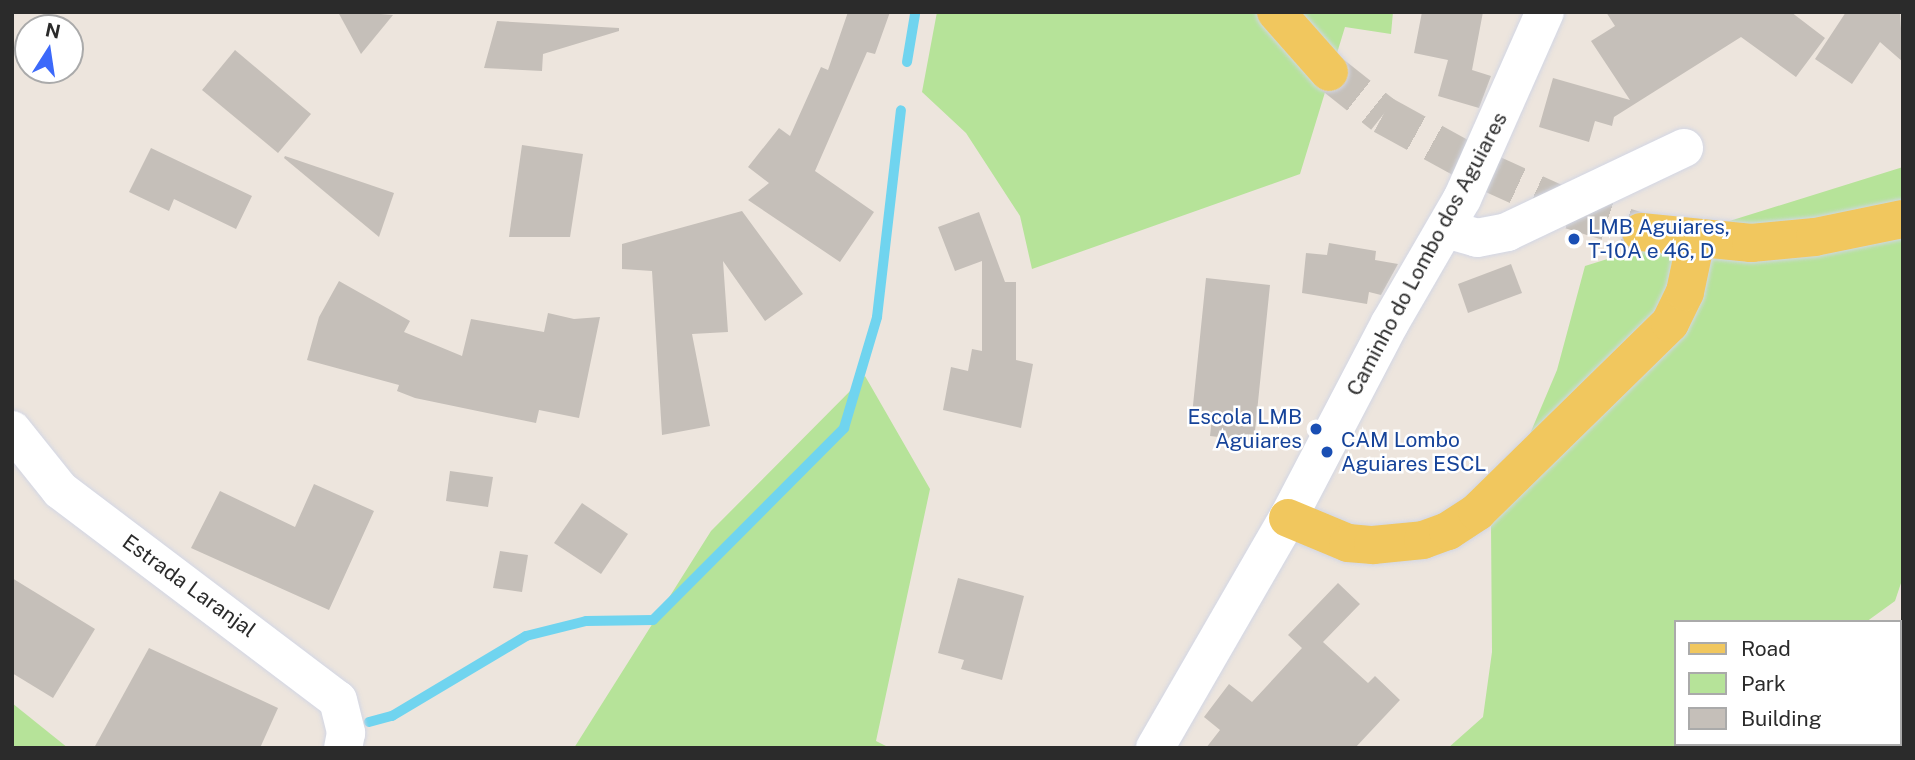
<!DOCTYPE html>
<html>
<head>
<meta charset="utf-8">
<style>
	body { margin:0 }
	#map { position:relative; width:1915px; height:760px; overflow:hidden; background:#ede5dd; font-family:"Public Sans",sans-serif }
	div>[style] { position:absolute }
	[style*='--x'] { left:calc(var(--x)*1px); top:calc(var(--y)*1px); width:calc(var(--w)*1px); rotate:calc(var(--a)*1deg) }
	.green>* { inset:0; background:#b6e399 }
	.stream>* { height:10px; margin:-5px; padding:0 5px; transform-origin:5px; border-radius:5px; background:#70d4ef }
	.building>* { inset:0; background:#c5bfb9 }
	.major-tunnel>* { height:38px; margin-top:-19px; transform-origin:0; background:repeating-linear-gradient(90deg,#c6c0b9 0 38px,transparent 0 57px) }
	.roads { filter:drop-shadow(0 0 2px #d2d6e4) drop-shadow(0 0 2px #d2d6e4) }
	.minor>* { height:38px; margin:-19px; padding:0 19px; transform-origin:19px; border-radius:19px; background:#fff }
	.major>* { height:38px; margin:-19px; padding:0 19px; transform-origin:19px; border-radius:19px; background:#f1c75e }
	.dots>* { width:19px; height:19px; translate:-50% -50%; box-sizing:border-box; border:4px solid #fff; border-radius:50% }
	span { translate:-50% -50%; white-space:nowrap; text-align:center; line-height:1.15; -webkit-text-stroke:5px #fff; paint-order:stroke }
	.transit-label { font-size:21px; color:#164399 }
	.left { translate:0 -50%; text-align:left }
	.right { translate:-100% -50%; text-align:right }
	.street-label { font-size:21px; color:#2b2b2b }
	.frame { position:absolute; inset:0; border:14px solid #2b2b2b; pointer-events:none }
	.legend { position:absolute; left:1674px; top:620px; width:228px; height:126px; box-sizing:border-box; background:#fff; border:2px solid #aaa; margin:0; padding:9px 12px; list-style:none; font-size:21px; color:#2b2b2b }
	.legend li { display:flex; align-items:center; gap:14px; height:35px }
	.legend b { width:35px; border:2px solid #aaa }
	.north { position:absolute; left:14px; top:14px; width:70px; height:70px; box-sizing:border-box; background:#fff; border:2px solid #aaa; border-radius:50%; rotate:12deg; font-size:19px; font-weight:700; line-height:28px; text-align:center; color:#2b2b2b }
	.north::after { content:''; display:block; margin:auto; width:24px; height:32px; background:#3c69fa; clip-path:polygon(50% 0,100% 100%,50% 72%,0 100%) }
</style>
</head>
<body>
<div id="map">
	<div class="green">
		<i style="clip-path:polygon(937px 12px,1393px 12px,1391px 34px,1345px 27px,1300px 174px,1032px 269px,1020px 216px,966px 133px,922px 92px)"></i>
		<i style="clip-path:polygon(1903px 167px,1903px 577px,1895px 601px,1866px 622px,1675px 622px,1675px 744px,1745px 744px,1743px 748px,1448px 748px,1483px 717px,1492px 652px,1491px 526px,1557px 370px,1585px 266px)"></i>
		<i style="clip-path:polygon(865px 376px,930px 489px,876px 741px,890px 748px,574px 748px,711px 531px)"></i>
		<i style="clip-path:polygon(12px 703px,68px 748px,12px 748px)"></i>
	</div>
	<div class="stream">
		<i style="--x:907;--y:62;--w:49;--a:-80.5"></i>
		<i style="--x:369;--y:722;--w:24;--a:-15"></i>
		<i style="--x:392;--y:716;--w:156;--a:-30.8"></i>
		<i style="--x:526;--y:636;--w:62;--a:-14"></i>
		<i style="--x:586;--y:621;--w:67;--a:-0.9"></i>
		<i style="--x:653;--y:620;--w:271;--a:-45.1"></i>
		<i style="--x:844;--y:428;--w:116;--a:-73.4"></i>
		<i style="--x:877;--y:317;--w:208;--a:-83.4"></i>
	</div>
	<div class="building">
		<i style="clip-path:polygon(338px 12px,355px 12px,393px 15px,361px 54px)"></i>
		<i style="clip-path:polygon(848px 12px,890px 12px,875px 54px,867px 52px,815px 171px,874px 212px,840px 262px,748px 200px,769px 183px,748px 167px,779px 128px,790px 136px,821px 67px,828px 70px)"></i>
		<i style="clip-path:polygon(1422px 12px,1483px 12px,1472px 70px,1491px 76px,1479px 108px,1438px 96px,1448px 60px,1414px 53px)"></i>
		<i style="clip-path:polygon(1606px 12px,1791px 12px,1825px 38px,1796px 77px,1741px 37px,1614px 117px,1612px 126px,1595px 121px,1589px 142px,1539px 127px,1553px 78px,1630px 100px,1591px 41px,1615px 26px)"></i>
		<i style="clip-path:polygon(1846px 12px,1900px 12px,1903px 62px,1880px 42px,1852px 84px,1815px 59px)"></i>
		<i style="clip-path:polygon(497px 21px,619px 28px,619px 31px,543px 54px,542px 71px,484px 68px)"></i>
		<i style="clip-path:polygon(235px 50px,311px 114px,278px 153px,202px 90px)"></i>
		<i style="clip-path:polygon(522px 145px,583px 154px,570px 237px,509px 237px)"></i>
		<i style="clip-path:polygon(151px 148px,252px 196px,236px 229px,174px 199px,169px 211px,129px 192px)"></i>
		<i style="clip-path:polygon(285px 156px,394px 193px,379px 237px,284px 158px)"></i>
		<i style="clip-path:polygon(742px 211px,803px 294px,765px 321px,723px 261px,728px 332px,692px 334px,710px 426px,662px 435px,652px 271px,622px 269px,622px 244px)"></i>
		<i style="clip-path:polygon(979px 212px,1005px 282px,1016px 282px,1016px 360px,1033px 364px,1021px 428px,943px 410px,951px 367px,968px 371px,972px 349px,982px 351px,982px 261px,955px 271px,938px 227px)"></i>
		<i style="clip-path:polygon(1329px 243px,1376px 251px,1375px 260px,1398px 264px,1381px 295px,1369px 292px,1367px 304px,1302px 293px,1306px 253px,1327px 255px)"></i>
		<i style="clip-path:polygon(1511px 264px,1522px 293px,1468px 313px,1458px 284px)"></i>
		<i style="clip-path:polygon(1206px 278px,1270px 285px,1254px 441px,1210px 436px,1212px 417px,1192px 415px)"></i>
		<i style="clip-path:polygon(339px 281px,410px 321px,404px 332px,462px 356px,471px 319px,544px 332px,548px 313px,574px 319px,600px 317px,579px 418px,539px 410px,536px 423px,415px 398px,397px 391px,399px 385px,307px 360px,319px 317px)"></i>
		<i style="clip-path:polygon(450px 471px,493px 477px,488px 507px,446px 501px)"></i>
		<i style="clip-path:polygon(314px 484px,374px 511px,329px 610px,191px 548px,220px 491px,295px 527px)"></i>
		<i style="clip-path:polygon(582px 503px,628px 534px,601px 574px,554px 543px)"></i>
		<i style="clip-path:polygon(500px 551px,528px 555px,522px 592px,493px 588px)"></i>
		<i style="clip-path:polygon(12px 578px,95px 629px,53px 698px,12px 673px)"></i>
		<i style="clip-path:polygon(958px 578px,1024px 596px,1002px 680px,961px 669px,964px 660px,938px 653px)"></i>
		<i style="clip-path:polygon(1338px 583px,1360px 604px,1323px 642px,1368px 683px,1375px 676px,1400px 700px,1355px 748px,1206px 748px,1220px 730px,1204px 717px,1229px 684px,1252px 702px,1302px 648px,1288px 635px)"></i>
		<i style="clip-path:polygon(149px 648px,278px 708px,260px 748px,94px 748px)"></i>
	</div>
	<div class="major-tunnel">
		<i style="--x:1329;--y:72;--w:69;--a:38.5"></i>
		<i style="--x:1383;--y:115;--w:114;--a:28.8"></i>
		<i style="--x:1483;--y:170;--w:97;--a:24.4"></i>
		<i style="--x:1571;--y:210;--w:73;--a:17.4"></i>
	</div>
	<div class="roads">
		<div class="minor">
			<i style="--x:1446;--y:229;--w:32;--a:16"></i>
			<i style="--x:1477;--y:238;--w:31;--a:-11"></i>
			<i style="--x:1507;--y:232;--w:196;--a:-25.4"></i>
			<i style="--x:12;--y:430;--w:77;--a:51.3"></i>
			<i style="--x:60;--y:490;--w:348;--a:37.1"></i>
			<i style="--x:338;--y:700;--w:34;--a:76"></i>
			<i style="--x:346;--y:733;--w:15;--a:101"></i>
			<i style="--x:1899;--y:736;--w:7;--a:56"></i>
			<i style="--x:1155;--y:748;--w:266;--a:-60"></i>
			<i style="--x:1288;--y:518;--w:220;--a:-62.4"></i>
			<i style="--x:1390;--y:323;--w:143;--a:-59.9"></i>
			<i style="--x:1462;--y:199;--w:205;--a:-66.1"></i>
			<i style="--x:1819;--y:748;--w:5;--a:-53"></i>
		</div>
		<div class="major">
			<i style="--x:1276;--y:12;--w:80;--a:48.5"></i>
			<i style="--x:1641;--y:232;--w:111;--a:5.7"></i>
			<i style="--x:1751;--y:243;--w:64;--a:-5.4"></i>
			<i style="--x:1815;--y:237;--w:90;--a:-11.6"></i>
			<i style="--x:1288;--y:518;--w:65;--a:22.6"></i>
			<i style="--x:1348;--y:543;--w:25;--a:5"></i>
			<i style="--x:1373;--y:545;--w:50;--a:-5.7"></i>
			<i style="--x:1423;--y:540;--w:27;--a:-20"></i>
			<i style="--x:1448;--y:531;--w:35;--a:-33"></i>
			<i style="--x:1477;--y:512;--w:270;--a:-44.4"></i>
			<i style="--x:1670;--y:323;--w:34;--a:-64"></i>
			<i style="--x:1685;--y:292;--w:53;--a:-78.1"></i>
		</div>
	</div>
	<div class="dots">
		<i style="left:1574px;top:239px;background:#1a4fb4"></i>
		<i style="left:1316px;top:429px;background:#1a4fb4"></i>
		<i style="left:1327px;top:452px;background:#1a4fb4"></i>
	</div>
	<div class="transit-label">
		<span class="left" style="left:1588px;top:239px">LMB Aguiares,<br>T-10A e 46, D</span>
		<span class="right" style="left:1302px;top:429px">Escola LMB<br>Aguiares</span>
		<span class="left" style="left:1341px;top:452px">CAM Lombo<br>Aguiares ESCL</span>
	</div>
	<div class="street-label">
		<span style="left:1427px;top:254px;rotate:-62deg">Caminho do Lombo dos Aguiares</span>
		<span style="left:189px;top:586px;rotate:36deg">Estrada Laranjal</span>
	</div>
	<div class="frame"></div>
	<ul class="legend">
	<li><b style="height:9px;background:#f1c75e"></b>Road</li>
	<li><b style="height:19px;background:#b6e399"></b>Park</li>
	<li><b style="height:19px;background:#c5bfb9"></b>Building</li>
	</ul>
	<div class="north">N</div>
</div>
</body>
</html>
